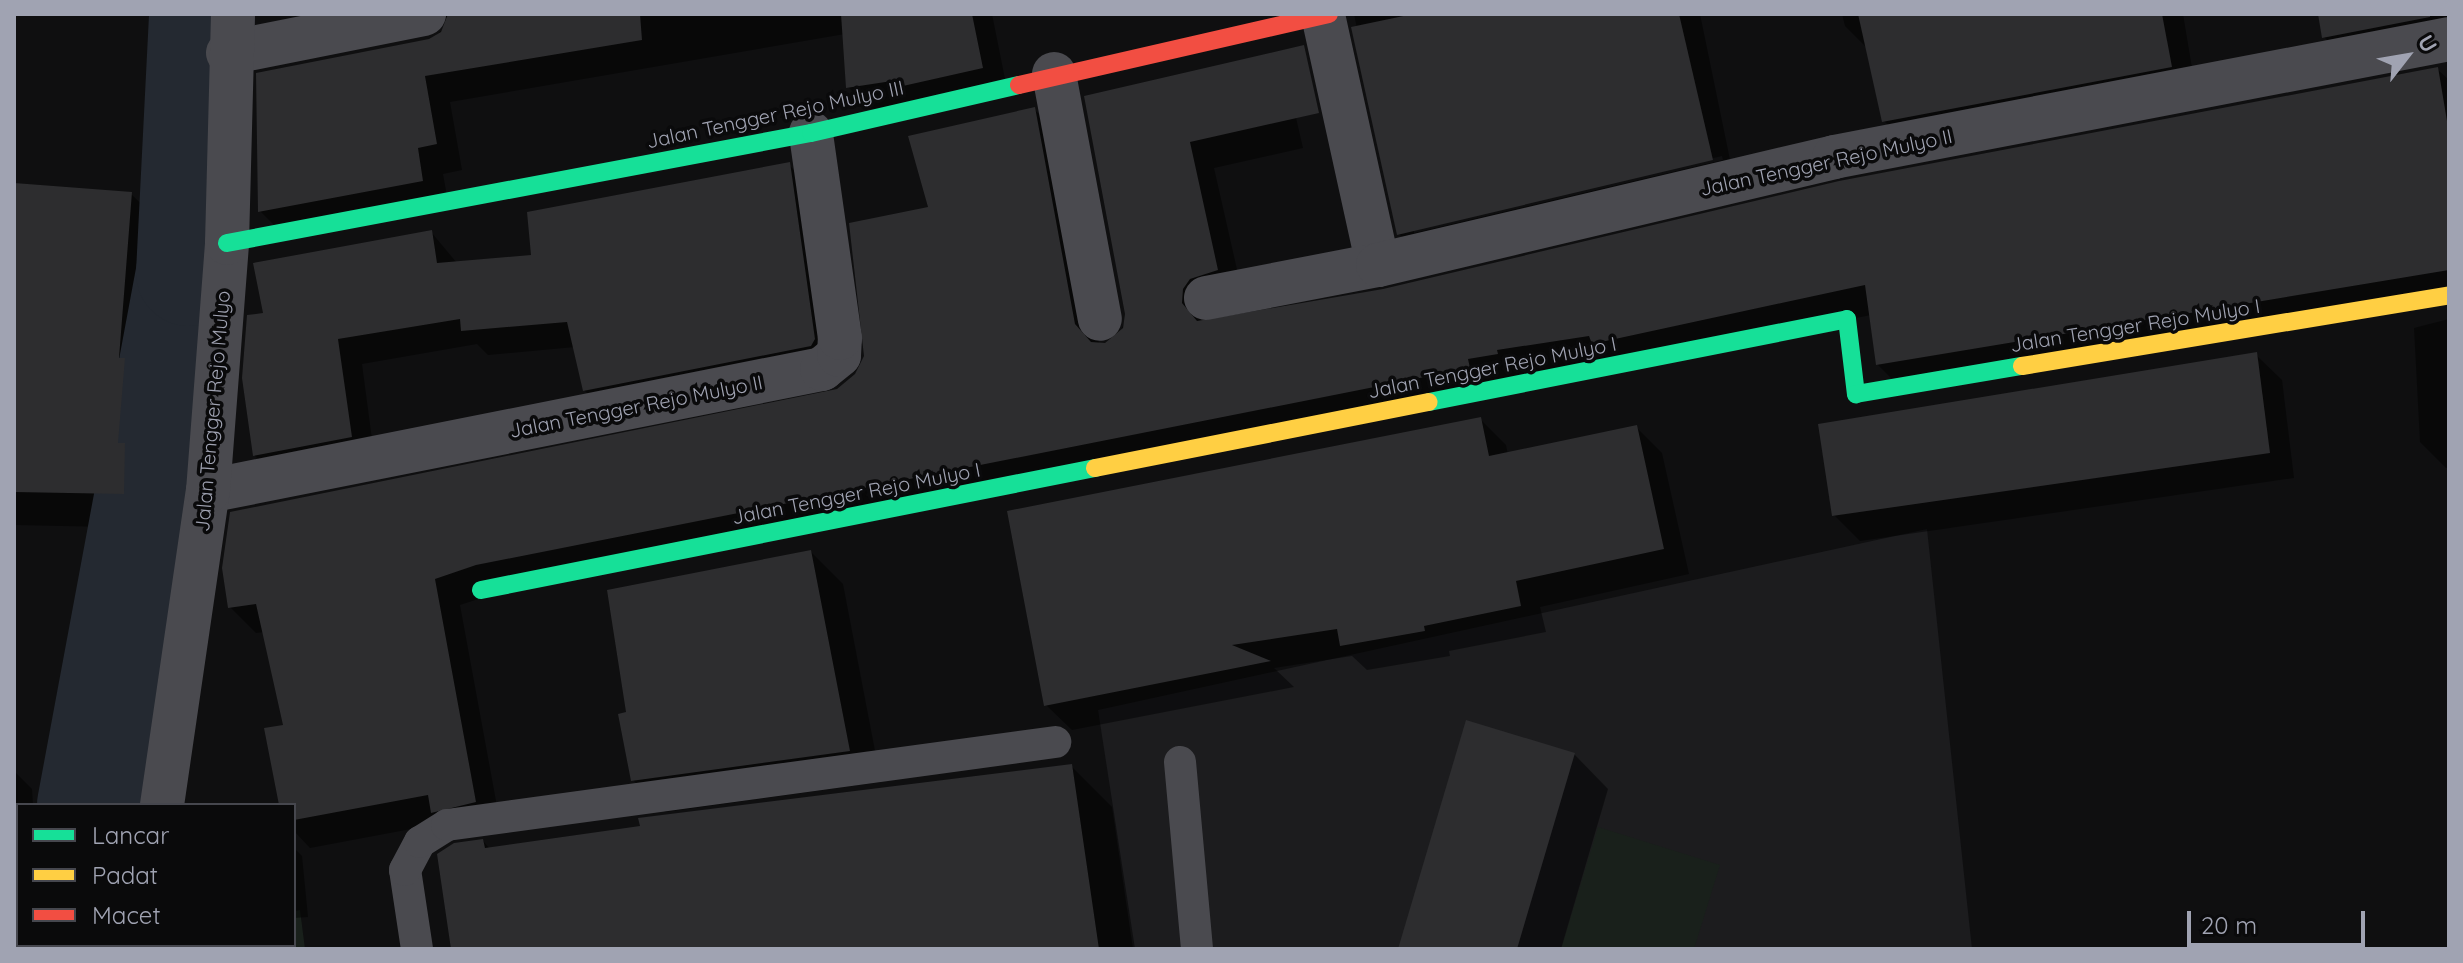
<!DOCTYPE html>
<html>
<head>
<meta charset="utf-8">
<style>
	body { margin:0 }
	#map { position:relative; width:2463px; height:963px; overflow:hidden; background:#0f0f10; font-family:Quicksand,sans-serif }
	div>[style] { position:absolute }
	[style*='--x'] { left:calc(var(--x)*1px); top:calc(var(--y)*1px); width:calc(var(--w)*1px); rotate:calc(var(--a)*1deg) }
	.built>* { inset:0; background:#1c1c1e }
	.green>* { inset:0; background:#19201b }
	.shadow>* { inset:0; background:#0007 }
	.river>* { height:106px; margin:-53px; padding:0 53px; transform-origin:53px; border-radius:53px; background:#242931 }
	.building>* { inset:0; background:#2d2d2f }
	.lane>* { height:32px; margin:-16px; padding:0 16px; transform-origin:16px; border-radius:16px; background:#4a4a4f }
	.street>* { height:44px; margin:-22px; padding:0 22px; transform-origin:22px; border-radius:22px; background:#4a4a4f }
	.fast>* { height:18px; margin:-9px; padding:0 9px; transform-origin:9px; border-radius:9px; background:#16e098 }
	.slow>* { height:18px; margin:-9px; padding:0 9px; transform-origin:9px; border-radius:9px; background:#ffcf43 }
	.jam>* { height:18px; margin:-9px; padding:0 9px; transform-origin:9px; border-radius:9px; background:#f24e42 }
	span { translate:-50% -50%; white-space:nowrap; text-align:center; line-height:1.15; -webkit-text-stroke:7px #0a0a0b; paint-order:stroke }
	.street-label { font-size:20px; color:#a0a3b2 }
	.frame { position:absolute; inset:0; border:16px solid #a0a3b2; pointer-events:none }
	.legend { position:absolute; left:16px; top:803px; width:280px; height:144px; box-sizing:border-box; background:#0a0a0b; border:2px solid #46474e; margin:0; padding:10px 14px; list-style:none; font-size:24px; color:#a0a3b2 }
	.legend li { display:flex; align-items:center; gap:16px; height:40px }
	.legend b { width:40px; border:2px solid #46474e }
	.north { position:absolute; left:2367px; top:16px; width:80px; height:80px; -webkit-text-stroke:6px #0a0a0b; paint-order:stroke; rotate:59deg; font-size:22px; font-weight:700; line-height:32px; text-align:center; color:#a0a3b2 }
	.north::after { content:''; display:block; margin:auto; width:28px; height:36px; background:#a0a3b2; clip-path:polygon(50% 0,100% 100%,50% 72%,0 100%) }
	.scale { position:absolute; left:2187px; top:911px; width:178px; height:36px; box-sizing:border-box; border:4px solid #a0a3b2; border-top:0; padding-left:10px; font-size:24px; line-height:28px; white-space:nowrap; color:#a0a3b2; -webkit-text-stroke:6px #0a0a0b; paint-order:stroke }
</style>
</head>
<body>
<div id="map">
	<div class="built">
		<i style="clip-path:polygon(1927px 529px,1972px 949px,1135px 949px,1098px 710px)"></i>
	</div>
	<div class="green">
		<i style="clip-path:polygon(1598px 827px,1720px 865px,1694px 949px,1561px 949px)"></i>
		<i style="clip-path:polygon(300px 910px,305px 949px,160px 949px,160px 945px,294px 945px,294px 911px)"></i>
	</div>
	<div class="shadow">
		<i style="clip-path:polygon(314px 14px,992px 14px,1008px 94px,875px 113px,848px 87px,845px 34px,450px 102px,462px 170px,443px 174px,449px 207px,286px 237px,260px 211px,450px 22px,449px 17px,337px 37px)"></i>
		<i style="clip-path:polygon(evenodd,1354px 14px,1700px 14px,1735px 184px,1423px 258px,1399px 234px,1354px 14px,1722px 156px,1723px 160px,1414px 233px,1414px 229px,1722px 156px)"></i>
		<i style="clip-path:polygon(1842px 14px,2183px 14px,2196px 92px,1910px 147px,1884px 121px,1868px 49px,1845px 26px)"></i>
		<i style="clip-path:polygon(2320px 14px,2449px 14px,2449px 42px,2346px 59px,2324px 37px)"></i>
		<i style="clip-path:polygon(2437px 69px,2449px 80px,2449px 300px,1904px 391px,1877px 364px,1871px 315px,503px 591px,460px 605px,501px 828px,443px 823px,310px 848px,294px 831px,294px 805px,281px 805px,286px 726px,264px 632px,256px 633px,230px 607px,838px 391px,857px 375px,931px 208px,1034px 109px,1060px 136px,1099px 344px,1104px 346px,1118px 339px,1127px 315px,1086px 98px,1288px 83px,1303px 148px,1214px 168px,1243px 296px,1209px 322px,1384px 291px)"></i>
		<i style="clip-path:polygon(789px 165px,814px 190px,839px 365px,609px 415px,584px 390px,575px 347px,488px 355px,477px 344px,362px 364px,375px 462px,280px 480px,255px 456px,265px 314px,431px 232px,457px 263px,533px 257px)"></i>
		<i style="clip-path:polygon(14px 185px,131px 194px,166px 228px,154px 390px,158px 395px,153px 473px,159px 480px,158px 528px,14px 525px)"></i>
		<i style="clip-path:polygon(2449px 319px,2449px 467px,2446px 468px,2420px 442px,2414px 328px)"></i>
		<i style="clip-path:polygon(2256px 355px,2282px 380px,2294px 478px,1860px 541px,1834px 515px)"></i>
		<i style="clip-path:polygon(1480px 419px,1506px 445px,1508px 455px,1636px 427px,1662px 453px,1689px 574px,1540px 607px,1546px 632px,1449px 651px,1450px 656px,1367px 670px,1352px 656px,1274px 668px,1294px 687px,1072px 730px,1046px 705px)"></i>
		<i style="clip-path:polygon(811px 552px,843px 584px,881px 782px,665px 812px,633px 780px)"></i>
		<i style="clip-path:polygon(1574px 754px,1608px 789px,1561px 949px,1400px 949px)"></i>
		<i style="clip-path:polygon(1071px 766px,1112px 807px,1133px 949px,453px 949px,483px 841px,490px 849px)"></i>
		<i style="clip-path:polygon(14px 771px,32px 789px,33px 805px,18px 805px,14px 923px)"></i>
		<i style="clip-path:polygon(294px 848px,302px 856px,308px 917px,294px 918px)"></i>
	</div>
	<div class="river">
		<i style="--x:90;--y:805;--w:541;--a:-79.46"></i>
		<i style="--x:189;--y:273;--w:259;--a:-87.1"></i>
		<i style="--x:60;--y:949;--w:4;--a:-76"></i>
	</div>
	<div class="building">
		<i style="clip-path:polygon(448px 14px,640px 14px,642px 40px,425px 76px,437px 144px,418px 148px,423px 181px,258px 212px,256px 73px,429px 39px,441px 32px)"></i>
		<i style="clip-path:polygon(841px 14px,972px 14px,983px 68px,894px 88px,892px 81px,846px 88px)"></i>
		<i style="clip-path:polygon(1413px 14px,1679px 14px,1713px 160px,1397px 235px,1351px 27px)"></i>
		<i style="clip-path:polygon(1858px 14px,2162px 14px,2172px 67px,1882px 122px)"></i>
		<i style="clip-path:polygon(2318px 14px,2430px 14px,2430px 17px,2322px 38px)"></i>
		<i style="clip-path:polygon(1304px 45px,1319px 113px,1190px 142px,1218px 270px,1190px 279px,1183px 289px,1182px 303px,1197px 321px,1383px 289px,1839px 181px,2438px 67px,2449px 133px,2449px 270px,1876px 365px,1865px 285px,1592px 344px,1589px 336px,1497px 350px,1498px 354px,1468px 359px,1470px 368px,476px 565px,435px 579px,476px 802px,431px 813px,428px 795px,294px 820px,294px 805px,279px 805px,264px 728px,283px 725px,256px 604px,228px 608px,222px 568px,230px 512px,837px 389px,855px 374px,864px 356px,849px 223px,928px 207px,908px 136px,1035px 107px,1075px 324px,1091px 342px,1105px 343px,1123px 328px,1125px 314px,1084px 96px)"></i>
		<i style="clip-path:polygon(790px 162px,815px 339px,811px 346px,583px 391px,567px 322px,461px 331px,460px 319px,338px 339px,352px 437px,253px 456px,242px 378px,247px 315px,263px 313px,253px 263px,432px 230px,437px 263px,531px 255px,527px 212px)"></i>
		<i style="clip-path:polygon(14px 183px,132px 192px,119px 358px,125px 358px,118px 443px,125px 443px,124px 494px,14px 492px)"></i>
		<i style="clip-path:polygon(2257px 352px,2270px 453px,1832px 516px,1818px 424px)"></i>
		<i style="clip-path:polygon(1481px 417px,1489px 456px,1637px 425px,1664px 549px,1516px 581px,1521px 606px,1424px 626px,1425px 631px,1340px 646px,1337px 629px,1232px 645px,1271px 661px,1044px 706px,1007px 511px)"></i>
		<i style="clip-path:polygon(811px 550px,850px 751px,631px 781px,618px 714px,626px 712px,607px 590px)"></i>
		<i style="clip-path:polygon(1466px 720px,1575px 753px,1517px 949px,1398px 949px)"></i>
		<i style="clip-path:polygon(1072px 764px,1099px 949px,451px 949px,437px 854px,454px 843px,483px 839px,485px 848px,640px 826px,638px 818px)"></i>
	</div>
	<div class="lane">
		<i style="--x:1180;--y:762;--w:188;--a:84.8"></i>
		<i style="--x:417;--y:949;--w:80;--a:-98.6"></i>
		<i style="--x:405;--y:870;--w:32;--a:-62"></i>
		<i style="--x:420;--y:842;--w:32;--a:-32"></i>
		<i style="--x:447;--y:825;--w:614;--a:-7.77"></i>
	</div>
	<div class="street">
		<i style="--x:1323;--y:15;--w:256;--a:77.6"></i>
		<i style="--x:228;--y:53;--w:200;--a:-11.3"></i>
		<i style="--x:1054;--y:74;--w:249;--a:79.4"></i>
		<i style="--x:1206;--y:298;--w:175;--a:-10.9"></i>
		<i style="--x:1378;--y:265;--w:469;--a:-13.3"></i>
		<i style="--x:1834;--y:157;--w:626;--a:-10.86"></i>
		<i style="--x:208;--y:491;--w:626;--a:-11.24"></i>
		<i style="--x:822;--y:369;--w:22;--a:-39"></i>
		<i style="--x:839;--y:355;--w:17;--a:-87"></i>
		<i style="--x:840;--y:338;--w:207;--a:-98.1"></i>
		<i style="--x:162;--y:805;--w:317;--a:-81.7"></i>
		<i style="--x:208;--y:491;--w:249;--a:-85.6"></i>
		<i style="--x:227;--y:243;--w:229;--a:-88.5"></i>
		<i style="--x:141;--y:949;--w:4;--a:-90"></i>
	</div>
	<div class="fast">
		<i style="--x:227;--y:243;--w:594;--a:-10.67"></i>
		<i style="--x:811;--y:133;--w:213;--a:-13"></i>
		<i style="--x:1429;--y:402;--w:426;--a:-11.2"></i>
		<i style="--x:1847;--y:319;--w:76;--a:83.2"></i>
		<i style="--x:1856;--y:394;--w:168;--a:-9.6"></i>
		<i style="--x:481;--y:590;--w:626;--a:-11.24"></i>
	</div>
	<div class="slow">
		<i style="--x:2022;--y:366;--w:433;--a:-9.4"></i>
		<i style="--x:1095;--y:468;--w:340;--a:-11.2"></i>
	</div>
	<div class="jam">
		<i style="--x:1019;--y:85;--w:318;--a:-12.9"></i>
	</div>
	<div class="street-label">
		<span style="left:775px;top:114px;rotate:-12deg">Jalan Tengger Rejo Mulyo III</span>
		<span style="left:1826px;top:162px;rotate:-12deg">Jalan Tengger Rejo Mulyo II</span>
		<span style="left:2135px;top:325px;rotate:-9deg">Jalan Tengger Rejo Mulyo I</span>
		<span style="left:1492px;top:367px;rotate:-11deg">Jalan Tengger Rejo Mulyo I</span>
		<span style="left:636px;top:406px;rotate:-11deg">Jalan Tengger Rejo Mulyo II</span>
		<span style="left:212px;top:411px;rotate:-85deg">Jalan Tengger Rejo Mulyo</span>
		<span style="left:856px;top:493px;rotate:-11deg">Jalan Tengger Rejo Mulyo I</span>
	</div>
	<div class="frame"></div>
	<ul class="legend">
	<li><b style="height:10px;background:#16e098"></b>Lancar</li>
	<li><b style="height:10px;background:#ffcf43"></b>Padat</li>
	<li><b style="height:10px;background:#f24e42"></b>Macet</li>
	</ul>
	<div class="north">U</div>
	<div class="scale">20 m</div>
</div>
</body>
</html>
